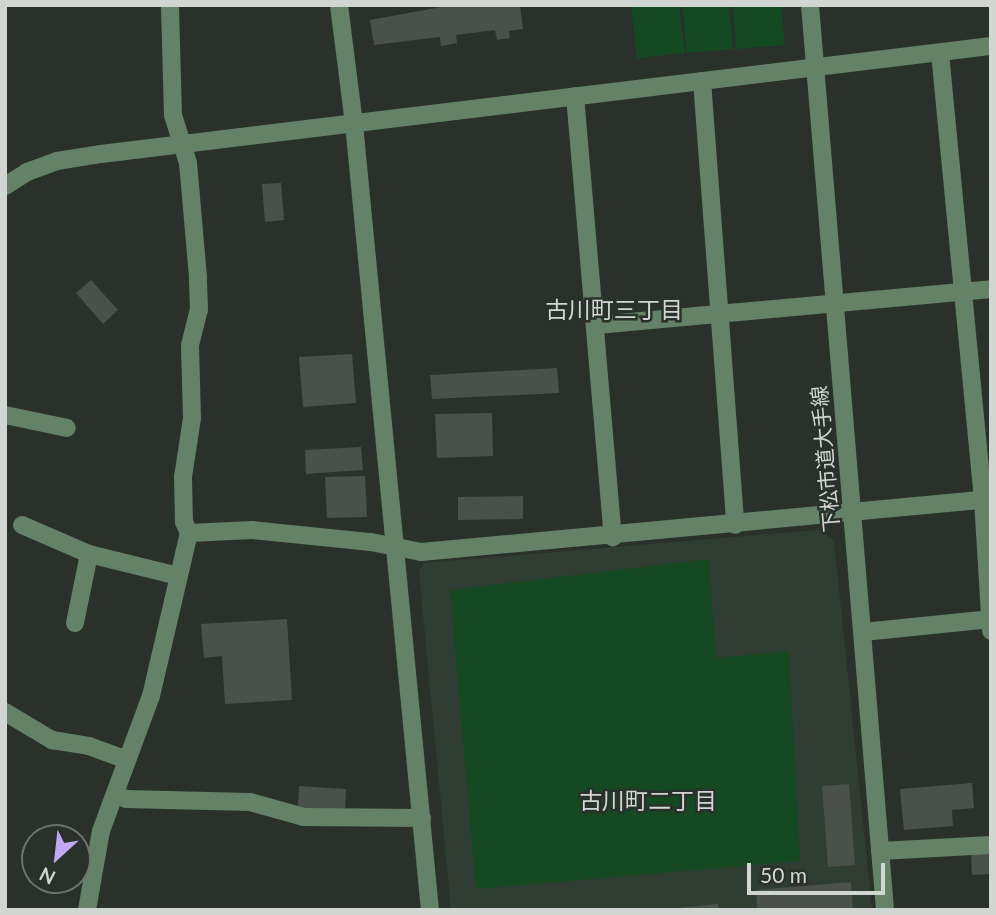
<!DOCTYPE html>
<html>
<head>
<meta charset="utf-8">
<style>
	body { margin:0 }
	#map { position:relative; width:996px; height:915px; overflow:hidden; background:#2a312b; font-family:Lato,"Noto Sans JP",sans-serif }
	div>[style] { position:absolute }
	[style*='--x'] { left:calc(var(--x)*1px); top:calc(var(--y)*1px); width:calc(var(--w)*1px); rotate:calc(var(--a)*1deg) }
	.built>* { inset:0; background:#303d32 }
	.green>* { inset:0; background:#154922 }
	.building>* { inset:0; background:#49514a }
	.minor>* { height:18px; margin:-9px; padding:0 9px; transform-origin:9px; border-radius:9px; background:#638268 }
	span { translate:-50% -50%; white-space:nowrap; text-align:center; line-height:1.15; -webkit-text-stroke:5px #2a312b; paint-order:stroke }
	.street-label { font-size:21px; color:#d1d6d2 }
	.neighbourhood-label { font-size:23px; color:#d1d6d2 }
	.frame { position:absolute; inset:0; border:7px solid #d1d6d2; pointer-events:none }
	.north { position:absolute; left:21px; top:824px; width:70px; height:70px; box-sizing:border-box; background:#2a312b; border:2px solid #6d736e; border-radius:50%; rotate:207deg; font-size:19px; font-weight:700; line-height:28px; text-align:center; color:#d1d6d2 }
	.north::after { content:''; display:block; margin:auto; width:24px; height:32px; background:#c0a8f3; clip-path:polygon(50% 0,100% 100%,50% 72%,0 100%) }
	.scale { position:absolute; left:747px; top:863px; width:138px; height:32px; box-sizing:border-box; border:4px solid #d1d6d2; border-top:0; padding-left:9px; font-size:21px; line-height:24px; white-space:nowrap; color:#d1d6d2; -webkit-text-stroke:5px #2a312b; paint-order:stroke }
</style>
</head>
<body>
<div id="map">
	<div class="built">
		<i style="clip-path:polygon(819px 530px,834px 541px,872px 910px,451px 910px,419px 571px,424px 563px)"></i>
	</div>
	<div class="green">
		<i style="clip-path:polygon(631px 5px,679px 5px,685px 53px,637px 58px)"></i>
		<i style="clip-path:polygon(682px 5px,729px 5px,733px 49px,687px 53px)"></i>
		<i style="clip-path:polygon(733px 5px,781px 5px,785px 45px,736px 49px)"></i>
		<i style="clip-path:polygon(709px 559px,716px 658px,789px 651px,800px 861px,476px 889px,450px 590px)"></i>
	</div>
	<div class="building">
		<i style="clip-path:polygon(452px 5px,520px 5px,523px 29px,509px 31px,510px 38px,497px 40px,495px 30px,456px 35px,457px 43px,441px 46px,440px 37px,374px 45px,370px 20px)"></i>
		<i style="clip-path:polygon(281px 183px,284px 220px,265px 222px,262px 184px)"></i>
		<i style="clip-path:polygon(91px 280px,118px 310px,103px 324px,76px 293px)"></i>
		<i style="clip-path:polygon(352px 354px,356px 403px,303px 407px,299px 357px)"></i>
		<i style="clip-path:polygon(557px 368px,559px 393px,432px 399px,430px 375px)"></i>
		<i style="clip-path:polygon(492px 413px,493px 456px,437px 458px,435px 414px)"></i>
		<i style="clip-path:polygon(361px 447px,363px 470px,306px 474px,305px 450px)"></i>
		<i style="clip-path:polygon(365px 476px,367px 517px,327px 518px,325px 477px)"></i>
		<i style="clip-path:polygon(523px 496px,523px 519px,458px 520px,458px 497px)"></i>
		<i style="clip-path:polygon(287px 619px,292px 700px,225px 704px,222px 656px,204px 658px,201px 624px)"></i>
		<i style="clip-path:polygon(972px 783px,974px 808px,952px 810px,953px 826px,904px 830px,900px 789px)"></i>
		<i style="clip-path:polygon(849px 784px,855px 865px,828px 867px,822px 786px)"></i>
		<i style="clip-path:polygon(299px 786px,346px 789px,345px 811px,298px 808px)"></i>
		<i style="clip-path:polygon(991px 853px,991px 874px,972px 875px,971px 854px)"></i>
		<i style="clip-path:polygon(851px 882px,853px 910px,757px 910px,756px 890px)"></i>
		<i style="clip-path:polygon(718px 904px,719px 910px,675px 910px,675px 908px)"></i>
	</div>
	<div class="minor">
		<i style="--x:339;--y:5;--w:120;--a:82.8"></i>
		<i style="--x:354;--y:124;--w:790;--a:84.48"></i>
		<i style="--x:810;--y:5;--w:908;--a:85.26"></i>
		<i style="--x:940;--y:53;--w:449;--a:84.5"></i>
		<i style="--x:983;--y:500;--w:131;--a:86.5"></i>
		<i style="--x:702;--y:81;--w:445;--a:85.7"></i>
		<i style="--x:575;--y:96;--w:443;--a:85.1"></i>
		<i style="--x:5;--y:186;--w:26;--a:-32"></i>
		<i style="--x:27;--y:172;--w:32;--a:-20"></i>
		<i style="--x:57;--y:161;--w:45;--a:-9"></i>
		<i style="--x:101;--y:154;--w:897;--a:-6.92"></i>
		<i style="--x:597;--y:325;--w:396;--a:-5.2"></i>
		<i style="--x:5;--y:415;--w:63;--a:11.8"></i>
		<i style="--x:22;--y:525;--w:73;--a:23.4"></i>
		<i style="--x:89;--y:554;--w:92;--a:13.9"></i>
		<i style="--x:189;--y:533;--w:63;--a:-2.7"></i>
		<i style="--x:252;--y:530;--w:120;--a:5.8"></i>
		<i style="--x:371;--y:542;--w:51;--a:11.3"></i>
		<i style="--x:421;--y:552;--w:572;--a:-5.31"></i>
		<i style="--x:75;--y:623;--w:70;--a:-78.5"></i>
		<i style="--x:863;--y:632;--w:129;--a:-5.8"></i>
		<i style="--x:5;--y:712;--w:55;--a:30.8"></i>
		<i style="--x:52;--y:740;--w:37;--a:9"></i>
		<i style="--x:89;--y:746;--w:40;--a:20.2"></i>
		<i style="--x:115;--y:794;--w:12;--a:24"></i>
		<i style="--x:126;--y:799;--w:124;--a:1.4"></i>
		<i style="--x:250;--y:802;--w:56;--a:15.5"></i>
		<i style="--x:304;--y:817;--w:118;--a:0.5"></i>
		<i style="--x:880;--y:851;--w:111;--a:-3.1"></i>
		<i style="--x:87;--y:910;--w:80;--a:-80"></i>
		<i style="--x:101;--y:831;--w:144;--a:-69.7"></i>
		<i style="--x:151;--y:696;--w:167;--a:-76.9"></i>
		<i style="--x:189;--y:533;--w:12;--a:-114"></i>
		<i style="--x:184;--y:522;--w:45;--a:-91.3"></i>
		<i style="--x:183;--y:477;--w:60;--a:-81.3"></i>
		<i style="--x:192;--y:418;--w:73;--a:-91.6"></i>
		<i style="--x:190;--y:345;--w:36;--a:-76"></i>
		<i style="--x:199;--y:310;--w:33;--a:-92"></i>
		<i style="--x:198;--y:277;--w:114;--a:-95"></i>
		<i style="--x:188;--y:163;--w:50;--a:-107.4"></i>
		<i style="--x:173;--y:115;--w:110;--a:-91.6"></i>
	</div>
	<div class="street-label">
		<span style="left:825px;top:459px;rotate:-95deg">下松市道大手線</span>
	</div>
	<div class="neighbourhood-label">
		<span style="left:614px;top:309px">古川町三丁目</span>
		<span style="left:648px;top:800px">古川町二丁目</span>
	</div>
	<div class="frame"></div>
	<div class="north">N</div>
	<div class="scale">50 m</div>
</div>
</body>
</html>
